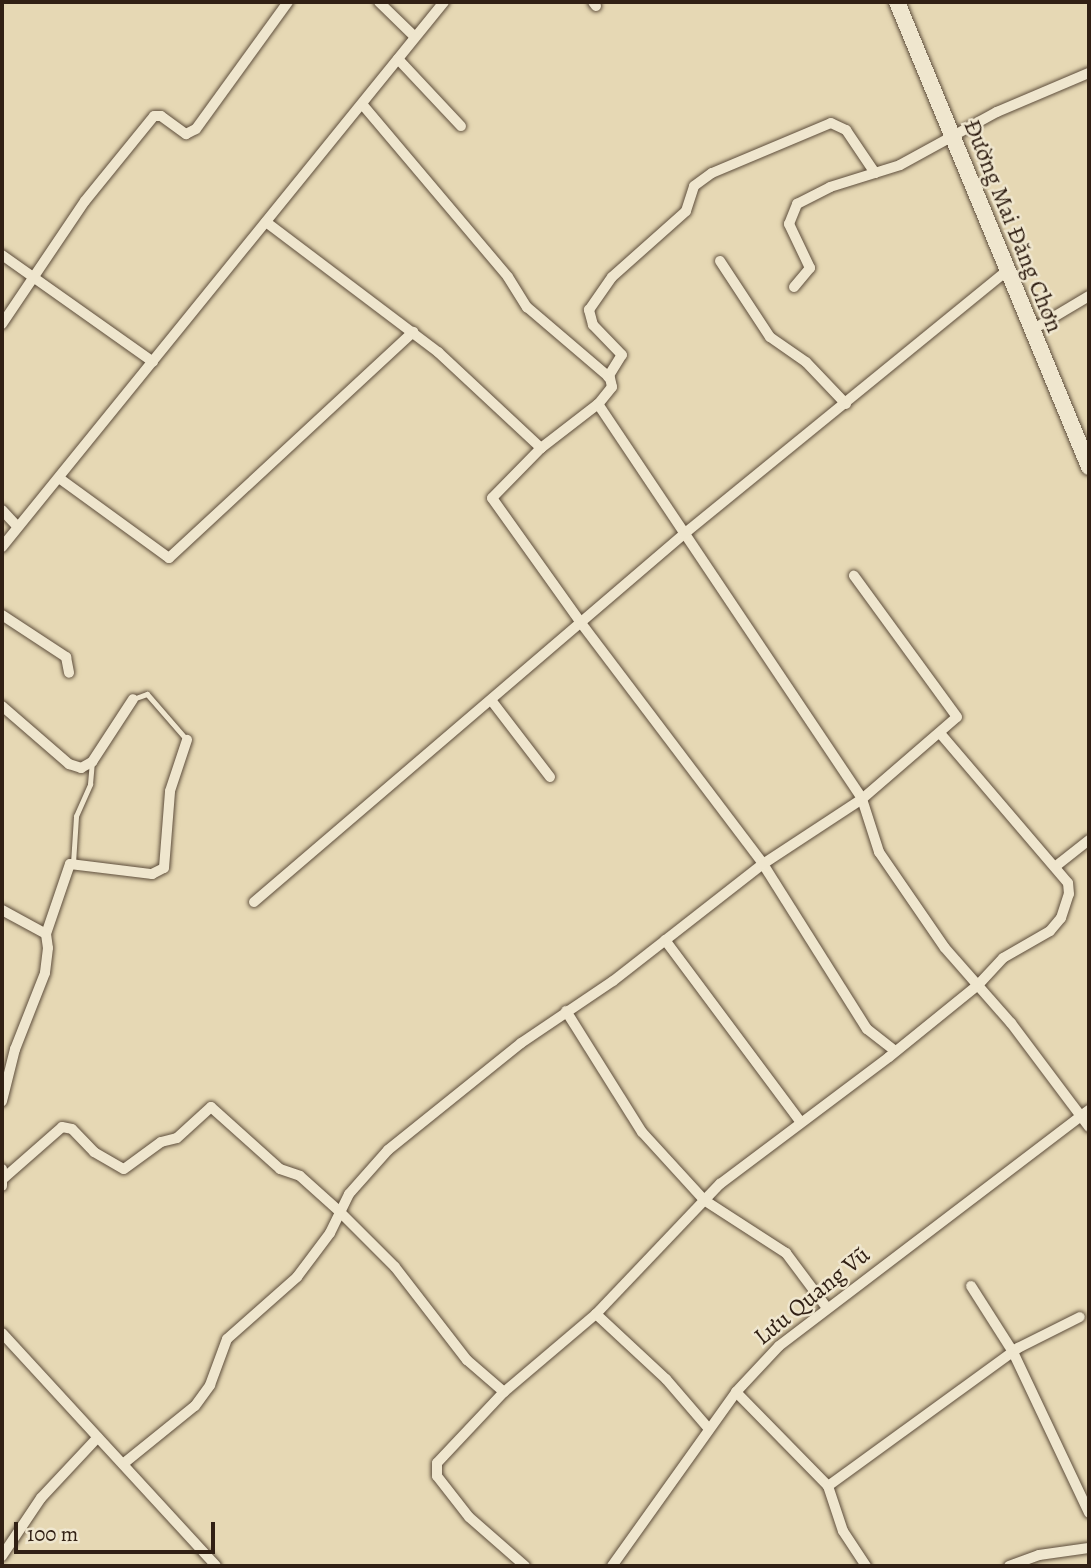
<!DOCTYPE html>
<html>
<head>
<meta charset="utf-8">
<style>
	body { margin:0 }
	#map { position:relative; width:1091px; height:1568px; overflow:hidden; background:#e6d8b4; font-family:Alegreya,serif }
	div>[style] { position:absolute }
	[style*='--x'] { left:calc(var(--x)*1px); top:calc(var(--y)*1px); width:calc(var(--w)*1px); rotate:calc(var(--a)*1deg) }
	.roads { filter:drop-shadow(0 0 2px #5e4e3c) drop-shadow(0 0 2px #5e4e3c) }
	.lane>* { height:5px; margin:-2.5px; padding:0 2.5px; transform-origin:2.5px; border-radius:2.5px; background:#efe6ce }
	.street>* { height:10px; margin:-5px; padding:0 5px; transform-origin:5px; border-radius:5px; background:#efe6ce }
	.secondary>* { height:16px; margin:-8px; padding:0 8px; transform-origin:8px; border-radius:8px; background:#efe6ce }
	span { translate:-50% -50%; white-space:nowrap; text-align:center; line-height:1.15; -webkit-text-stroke:5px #efe6ce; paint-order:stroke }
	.street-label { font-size:24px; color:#312014 }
	.frame { position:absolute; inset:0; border:4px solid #312014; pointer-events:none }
	.scale { position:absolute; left:14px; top:1522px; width:201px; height:32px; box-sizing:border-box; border:4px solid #312014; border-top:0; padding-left:9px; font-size:21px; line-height:24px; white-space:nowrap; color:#312014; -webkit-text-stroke:5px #efe6ce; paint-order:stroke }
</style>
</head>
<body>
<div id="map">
	<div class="roads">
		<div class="lane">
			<i style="--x:133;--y:699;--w:15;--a:-20"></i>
			<i style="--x:147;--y:694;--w:61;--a:49"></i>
			<i style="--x:73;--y:863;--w:47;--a:-86.3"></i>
			<i style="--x:76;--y:816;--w:35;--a:-66"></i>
			<i style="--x:90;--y:784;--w:22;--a:-85"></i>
		</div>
		<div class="street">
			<i style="--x:379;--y:2;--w:50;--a:44.2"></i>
			<i style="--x:593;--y:2;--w:5;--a:53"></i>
			<i style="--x:398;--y:59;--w:92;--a:46.8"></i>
			<i style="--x:362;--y:104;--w:226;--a:49.8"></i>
			<i style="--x:508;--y:277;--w:36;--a:58"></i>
			<i style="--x:527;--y:307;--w:109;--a:40.5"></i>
			<i style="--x:610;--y:378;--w:9;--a:77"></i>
			<i style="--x:612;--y:387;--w:22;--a:129"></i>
			<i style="--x:598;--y:404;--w:72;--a:142.3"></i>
			<i style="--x:541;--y:448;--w:70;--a:134.4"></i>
			<i style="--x:492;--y:498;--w:153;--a:54.5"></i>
			<i style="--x:581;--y:623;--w:302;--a:52.9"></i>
			<i style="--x:763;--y:864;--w:195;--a:57.8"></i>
			<i style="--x:867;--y:1029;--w:36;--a:38"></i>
			<i style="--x:266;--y:222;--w:216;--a:37.1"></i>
			<i style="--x:438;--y:352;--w:141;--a:43"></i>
			<i style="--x:2;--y:255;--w:185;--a:35.3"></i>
			<i style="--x:720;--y:261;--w:91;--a:56.7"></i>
			<i style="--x:770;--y:337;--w:44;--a:34.8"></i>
			<i style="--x:806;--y:362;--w:58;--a:46.4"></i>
			<i style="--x:794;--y:287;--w:25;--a:-50"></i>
			<i style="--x:810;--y:268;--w:49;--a:-115.5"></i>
			<i style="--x:789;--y:224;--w:22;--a:-68"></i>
			<i style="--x:797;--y:204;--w:37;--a:-27"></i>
			<i style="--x:830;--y:187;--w:73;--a:-17.4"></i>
			<i style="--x:900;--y:165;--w:111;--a:-28.7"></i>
			<i style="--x:997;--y:112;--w:100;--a:-23"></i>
			<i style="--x:2;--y:324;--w:148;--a:-56"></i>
			<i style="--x:85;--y:201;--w:109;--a:-50.9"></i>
			<i style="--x:154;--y:116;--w:7;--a:0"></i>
			<i style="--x:161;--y:116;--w:31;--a:36"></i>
			<i style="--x:186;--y:134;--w:11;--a:-27"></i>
			<i style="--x:196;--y:129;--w:157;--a:-54.1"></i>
			<i style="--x:1032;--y:330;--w:66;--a:-30.8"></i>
			<i style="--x:608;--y:377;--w:26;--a:-58"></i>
			<i style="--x:622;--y:355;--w:42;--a:-134"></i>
			<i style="--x:593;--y:325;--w:16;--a:-105"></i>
			<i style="--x:589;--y:310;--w:40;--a:-55.1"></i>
			<i style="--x:612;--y:277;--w:99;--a:-41.7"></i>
			<i style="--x:686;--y:211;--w:26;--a:-72"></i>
			<i style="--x:694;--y:186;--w:22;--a:-36"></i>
			<i style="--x:712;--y:173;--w:129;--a:-22.8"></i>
			<i style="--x:831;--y:123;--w:17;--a:25"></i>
			<i style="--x:846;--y:130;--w:52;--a:56"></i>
			<i style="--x:598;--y:404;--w:475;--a:56.2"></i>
			<i style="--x:862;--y:799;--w:56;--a:72.2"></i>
			<i style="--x:879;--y:852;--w:116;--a:55.5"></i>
			<i style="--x:945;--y:948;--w:100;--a:48.7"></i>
			<i style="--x:1011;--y:1023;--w:130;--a:53.1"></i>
			<i style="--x:59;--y:478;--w:136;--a:36"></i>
			<i style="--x:169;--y:558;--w:333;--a:-42.8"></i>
			<i style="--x:2;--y:510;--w:23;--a:47"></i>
			<i style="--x:2;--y:547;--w:702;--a:-50.96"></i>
			<i style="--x:2;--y:615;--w:77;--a:33.3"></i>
			<i style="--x:66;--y:657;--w:16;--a:79"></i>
			<i style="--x:491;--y:700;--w:97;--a:52.5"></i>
			<i style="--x:2;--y:706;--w:89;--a:40.9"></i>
			<i style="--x:69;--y:764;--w:13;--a:18"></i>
			<i style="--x:81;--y:768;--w:13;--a:-29"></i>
			<i style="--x:92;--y:762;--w:75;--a:-56.9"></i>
			<i style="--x:1056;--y:866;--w:42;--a:-38.2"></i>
			<i style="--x:254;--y:902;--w:566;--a:-40.56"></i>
			<i style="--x:684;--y:534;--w:417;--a:-39.2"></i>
			<i style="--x:2;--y:910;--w:50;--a:28.6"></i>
			<i style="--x:46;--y:934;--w:14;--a:82"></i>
			<i style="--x:48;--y:948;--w:25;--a:97"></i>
			<i style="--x:45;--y:973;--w:82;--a:111.5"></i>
			<i style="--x:15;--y:1049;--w:54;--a:104"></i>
			<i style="--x:46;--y:934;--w:74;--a:-71.1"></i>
			<i style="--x:70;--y:864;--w:83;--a:7"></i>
			<i style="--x:152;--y:874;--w:13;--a:-27"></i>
			<i style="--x:164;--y:868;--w:77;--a:-85.5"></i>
			<i style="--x:170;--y:791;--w:54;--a:-71.6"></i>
			<i style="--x:665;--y:940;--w:226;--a:53.3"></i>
			<i style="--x:566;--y:1011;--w:143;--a:57.9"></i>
			<i style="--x:642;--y:1132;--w:92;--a:47.6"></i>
			<i style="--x:704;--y:1200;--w:98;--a:32.9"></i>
			<i style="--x:786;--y:1253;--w:69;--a:53.3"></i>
			<i style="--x:2;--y:1169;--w:17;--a:90"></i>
			<i style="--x:4;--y:1178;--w:77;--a:-41.3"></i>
			<i style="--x:62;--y:1127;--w:10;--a:11"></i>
			<i style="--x:72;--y:1129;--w:32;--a:46"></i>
			<i style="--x:94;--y:1152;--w:34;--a:30"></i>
			<i style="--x:124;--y:1169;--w:46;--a:-36.1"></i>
			<i style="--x:161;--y:1142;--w:16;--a:-14"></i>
			<i style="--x:177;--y:1138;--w:46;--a:-42.4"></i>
			<i style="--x:211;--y:1107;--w:93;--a:41.9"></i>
			<i style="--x:280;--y:1169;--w:21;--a:19"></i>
			<i style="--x:300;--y:1176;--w:52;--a:41.9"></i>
			<i style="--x:339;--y:1211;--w:79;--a:45"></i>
			<i style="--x:395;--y:1267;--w:118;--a:52.3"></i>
			<i style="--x:467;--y:1360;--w:49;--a:40.9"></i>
			<i style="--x:971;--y:1286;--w:78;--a:57.5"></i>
			<i style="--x:1013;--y:1352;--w:178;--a:64.7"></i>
			<i style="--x:596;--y:1314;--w:96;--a:42.9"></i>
			<i style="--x:666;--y:1379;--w:66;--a:49.3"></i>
			<i style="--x:2;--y:1333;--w:316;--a:47.4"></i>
			<i style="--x:736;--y:1392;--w:132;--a:45.6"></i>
			<i style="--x:828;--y:1486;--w:47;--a:71.6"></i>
			<i style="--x:843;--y:1531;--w:42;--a:56.7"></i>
			<i style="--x:123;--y:1464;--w:92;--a:-38.9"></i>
			<i style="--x:195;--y:1406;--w:26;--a:-54"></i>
			<i style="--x:210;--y:1385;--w:49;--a:-69.7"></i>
			<i style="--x:227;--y:1339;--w:94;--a:-41.5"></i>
			<i style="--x:297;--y:1277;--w:55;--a:-53.1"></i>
			<i style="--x:330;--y:1233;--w:43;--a:-64"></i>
			<i style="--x:349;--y:1194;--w:59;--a:-48.4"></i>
			<i style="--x:388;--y:1150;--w:171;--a:-38.8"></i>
			<i style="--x:521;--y:1043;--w:111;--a:-34"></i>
			<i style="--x:613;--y:981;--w:190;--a:-38"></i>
			<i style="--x:763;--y:864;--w:118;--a:-33.3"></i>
			<i style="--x:862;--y:799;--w:125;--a:-40.8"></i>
			<i style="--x:957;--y:717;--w:175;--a:-126.1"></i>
			<i style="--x:828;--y:1486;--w:235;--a:-36"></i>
			<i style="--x:1018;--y:1348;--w:69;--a:-26.6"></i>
			<i style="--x:2;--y:1556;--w:70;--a:-56.1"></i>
			<i style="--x:41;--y:1498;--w:83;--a:-46.9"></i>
			<i style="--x:525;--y:1566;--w:74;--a:-138.8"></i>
			<i style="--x:469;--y:1517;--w:52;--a:-128"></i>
			<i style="--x:437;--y:1476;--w:13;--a:-90"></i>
			<i style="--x:437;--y:1463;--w:98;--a:-46.7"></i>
			<i style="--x:504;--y:1392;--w:121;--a:-40.3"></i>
			<i style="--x:596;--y:1314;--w:180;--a:-46.4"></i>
			<i style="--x:720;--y:1184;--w:211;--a:-36.9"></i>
			<i style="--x:889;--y:1057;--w:114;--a:-39"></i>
			<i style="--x:978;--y:985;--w:37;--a:-47"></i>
			<i style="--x:1003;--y:958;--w:54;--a:-29.9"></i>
			<i style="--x:1050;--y:931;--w:17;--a:-50"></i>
			<i style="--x:1061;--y:918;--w:25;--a:-72"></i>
			<i style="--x:1069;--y:894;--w:11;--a:-95"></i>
			<i style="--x:1068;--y:883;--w:197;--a:-130.5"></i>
			<i style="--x:612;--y:1566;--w:214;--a:-54.5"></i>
			<i style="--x:736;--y:1392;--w:63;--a:-46.9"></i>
			<i style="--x:779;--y:1346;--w:390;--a:-37.3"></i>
			<i style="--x:1009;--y:1566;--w:32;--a:-20"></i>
			<i style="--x:1039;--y:1555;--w:50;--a:-8"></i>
		</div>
		<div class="secondary">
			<i style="--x:897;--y:2;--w:503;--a:67.56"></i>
		</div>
	</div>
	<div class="street-label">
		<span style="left:1013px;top:226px;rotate:68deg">Đường Mai Đăng Chơn</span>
		<span style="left:812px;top:1296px;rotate:-39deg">Lưu Quang Vũ</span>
	</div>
	<div class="frame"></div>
	<div class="scale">100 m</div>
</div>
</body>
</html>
